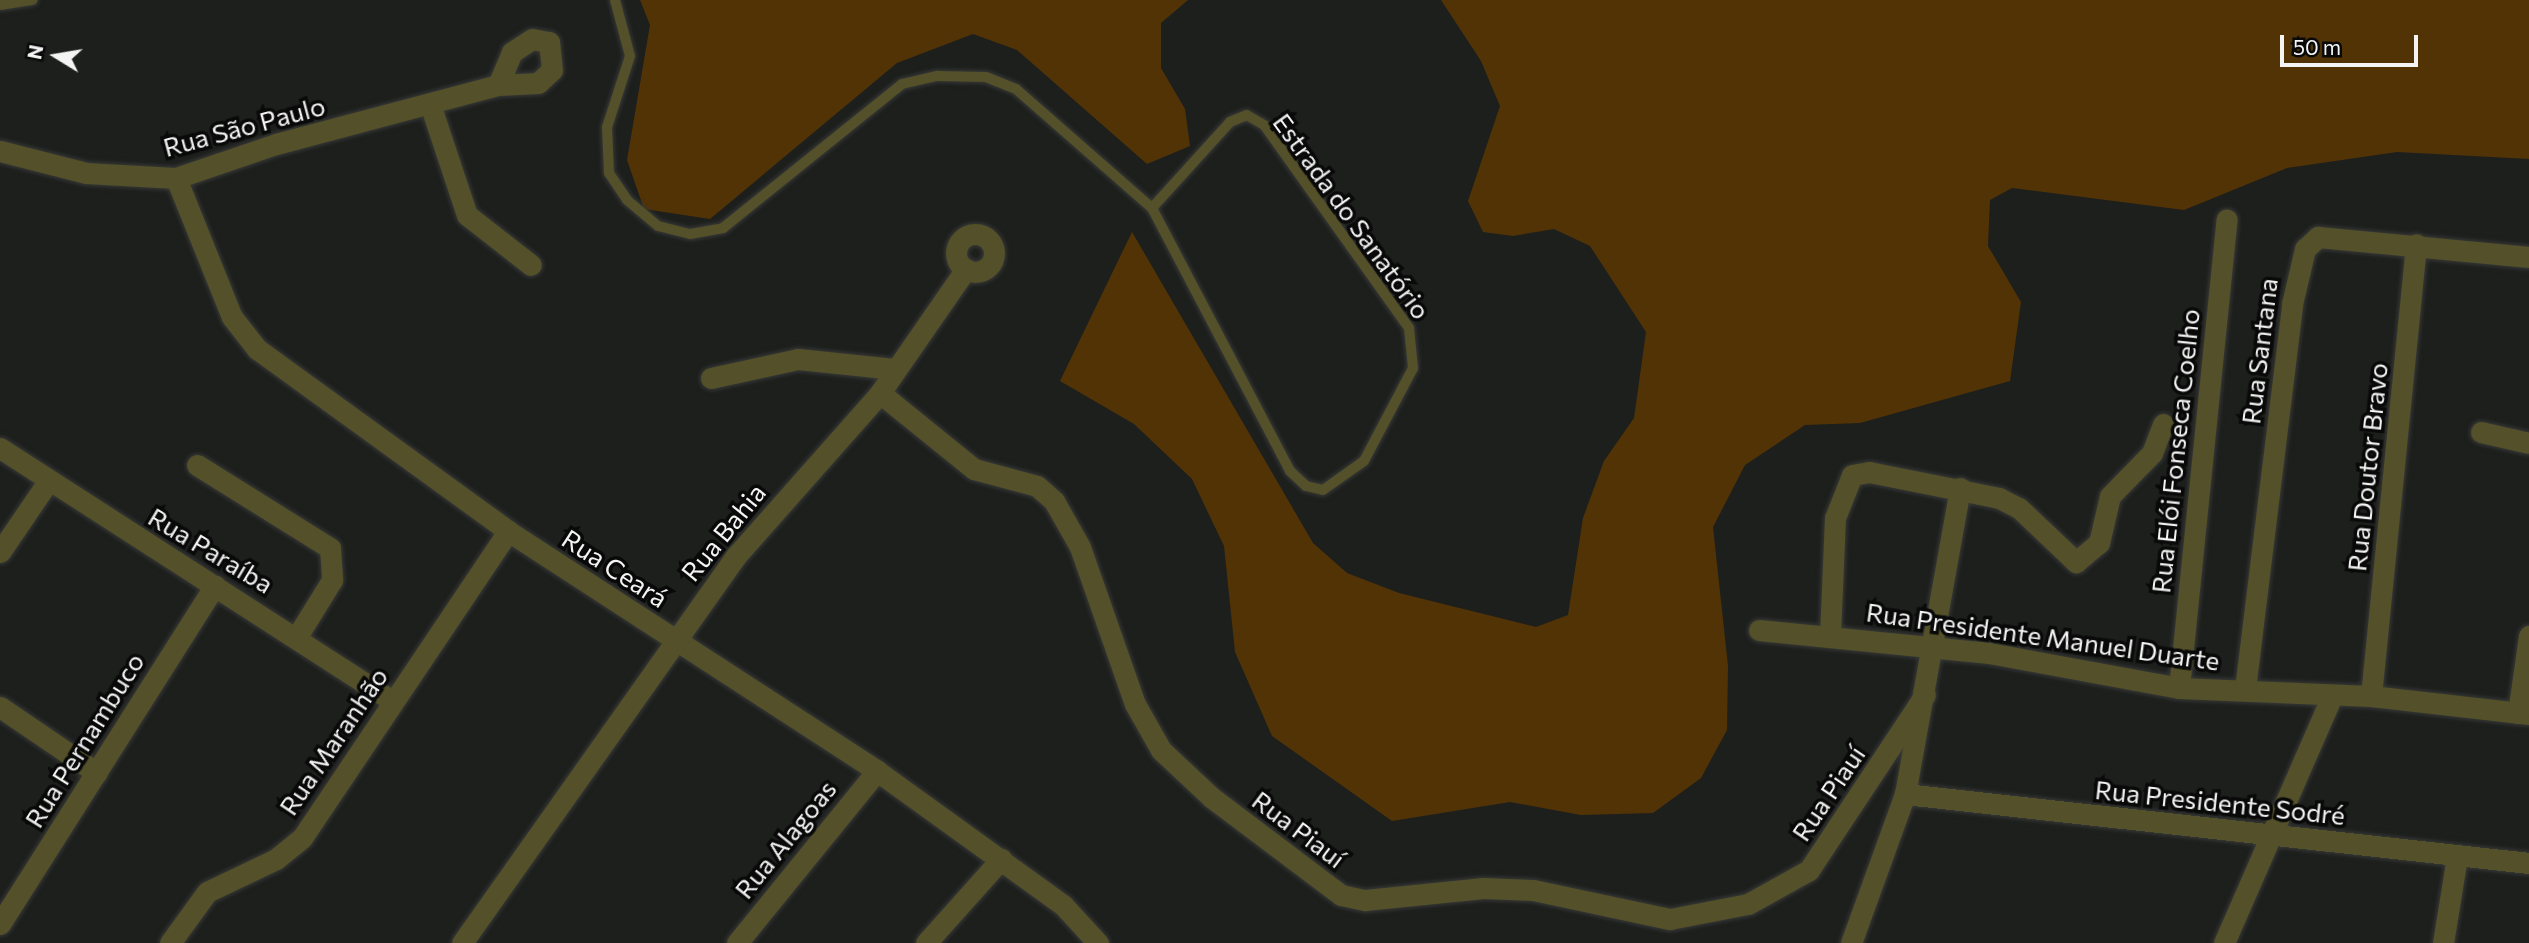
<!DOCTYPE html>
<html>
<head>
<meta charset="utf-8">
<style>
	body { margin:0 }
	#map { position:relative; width:2529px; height:943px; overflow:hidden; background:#1d1f1d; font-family:Commissioner,sans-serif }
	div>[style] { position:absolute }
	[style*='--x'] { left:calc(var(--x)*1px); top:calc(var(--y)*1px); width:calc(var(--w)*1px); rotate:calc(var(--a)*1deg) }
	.green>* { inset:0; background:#523306 }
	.roads { filter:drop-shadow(0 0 2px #373937) drop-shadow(0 0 2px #373937) }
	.lane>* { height:10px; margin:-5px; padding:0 5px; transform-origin:5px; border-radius:5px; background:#545029 }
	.street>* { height:21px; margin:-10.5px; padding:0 10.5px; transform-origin:10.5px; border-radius:10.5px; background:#545029 }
	.street>.ring { margin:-10.5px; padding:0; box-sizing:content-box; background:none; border:21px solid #545029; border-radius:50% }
	span { translate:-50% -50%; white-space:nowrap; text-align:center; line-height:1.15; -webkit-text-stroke:7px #080908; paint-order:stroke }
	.street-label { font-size:26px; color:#f3f4f3 }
	.north { position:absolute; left:21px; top:21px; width:70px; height:70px; -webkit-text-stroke:5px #080908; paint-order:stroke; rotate:281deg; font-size:19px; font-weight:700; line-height:28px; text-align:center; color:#f3f4f3 }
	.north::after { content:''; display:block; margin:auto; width:24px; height:32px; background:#f3f4f3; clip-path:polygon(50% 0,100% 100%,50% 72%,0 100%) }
	.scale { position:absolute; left:2280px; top:35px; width:138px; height:32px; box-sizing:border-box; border:4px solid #f3f4f3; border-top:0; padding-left:9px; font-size:21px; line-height:24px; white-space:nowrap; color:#f3f4f3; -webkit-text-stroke:5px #080908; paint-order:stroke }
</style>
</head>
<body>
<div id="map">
	<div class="green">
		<i style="clip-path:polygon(640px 0,1188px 0,1161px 23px,1161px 68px,1185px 109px,1190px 146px,1147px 164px,1017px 50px,973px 34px,897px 63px,710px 219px,644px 209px,627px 160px,650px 25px)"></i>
		<i style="clip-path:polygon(1441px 0,2529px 0,2529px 159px,2397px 152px,2287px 168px,2184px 210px,2012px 188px,1990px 200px,1988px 246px,2021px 302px,2010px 381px,1860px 423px,1805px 425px,1745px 465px,1713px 527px,1728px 666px,1727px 730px,1701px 778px,1653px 813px,1581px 815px,1510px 802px,1392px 821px,1272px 736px,1235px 652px,1224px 546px,1192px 479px,1134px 424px,1060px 381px,1132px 232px,1313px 543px,1347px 573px,1399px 593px,1536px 627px,1568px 615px,1583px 518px,1604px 461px,1634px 418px,1646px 332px,1590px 246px,1554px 229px,1513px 236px,1483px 232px,1468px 201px,1500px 106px,1481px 61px)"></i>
	</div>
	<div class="roads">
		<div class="lane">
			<i style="--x:615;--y:0;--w:58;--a:75"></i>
			<i style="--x:630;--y:56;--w:75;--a:107.9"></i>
			<i style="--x:607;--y:127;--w:46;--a:87.5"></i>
			<i style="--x:609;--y:173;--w:32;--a:56"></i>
			<i style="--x:627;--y:200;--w:40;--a:40"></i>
			<i style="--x:658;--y:226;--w:33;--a:14"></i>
			<i style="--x:690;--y:234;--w:34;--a:-10"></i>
			<i style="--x:723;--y:228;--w:230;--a:-38.8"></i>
			<i style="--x:902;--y:84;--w:37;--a:-13"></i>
			<i style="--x:938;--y:76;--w:48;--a:1.2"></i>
			<i style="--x:986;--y:77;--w:32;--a:22"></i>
			<i style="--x:1016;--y:89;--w:181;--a:41.2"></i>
			<i style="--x:1152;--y:208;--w:297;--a:62.3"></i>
			<i style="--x:1290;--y:471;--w:22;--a:43"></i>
			<i style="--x:1306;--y:486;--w:17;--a:13"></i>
			<i style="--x:1323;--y:490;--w:50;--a:-35.3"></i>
			<i style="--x:1364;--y:461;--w:105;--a:-62.2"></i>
			<i style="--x:1413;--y:368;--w:40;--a:-95.7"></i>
			<i style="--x:1409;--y:328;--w:249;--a:-125.5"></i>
			<i style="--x:1264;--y:125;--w:20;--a:-150"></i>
			<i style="--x:1247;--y:115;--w:18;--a:158"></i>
			<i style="--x:1230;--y:122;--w:116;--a:132.2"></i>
			<i style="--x:0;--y:5;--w:33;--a:-9"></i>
		</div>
		<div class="street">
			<i style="--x:430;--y:104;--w:117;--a:71.6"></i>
			<i style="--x:467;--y:215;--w:81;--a:38"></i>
			<i style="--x:0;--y:151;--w:89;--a:14.3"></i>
			<i style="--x:86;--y:173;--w:90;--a:3.2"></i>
			<i style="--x:176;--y:178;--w:106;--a:-18.8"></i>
			<i style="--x:276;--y:144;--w:230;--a:-14.9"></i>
			<i style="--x:498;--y:85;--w:40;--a:-2.9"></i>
			<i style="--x:538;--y:83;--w:19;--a:-43"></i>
			<i style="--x:552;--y:70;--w:28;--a:-96"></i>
			<i style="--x:549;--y:42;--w:17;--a:-170"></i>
			<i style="--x:532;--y:39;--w:24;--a:147"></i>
			<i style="--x:512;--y:52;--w:36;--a:113"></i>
			<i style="--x:176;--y:178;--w:150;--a:68.1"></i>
			<i style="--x:232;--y:317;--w:41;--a:52"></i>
			<i style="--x:257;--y:349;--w:310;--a:35.9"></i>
			<i style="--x:508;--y:531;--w:440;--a:33"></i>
			<i style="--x:877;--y:771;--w:229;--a:35.8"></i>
			<i style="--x:1063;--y:905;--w:52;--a:47.4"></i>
			<i class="ring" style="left:956px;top:234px;width:17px;height:17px"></i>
			<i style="--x:711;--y:378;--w:89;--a:-12.3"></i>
			<i style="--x:798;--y:359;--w:97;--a:5.9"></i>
			<i style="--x:880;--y:393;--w:121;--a:39"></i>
			<i style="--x:974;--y:469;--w:65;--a:15.1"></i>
			<i style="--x:1037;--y:486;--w:23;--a:41"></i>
			<i style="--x:1054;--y:501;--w:53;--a:60.5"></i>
			<i style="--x:1080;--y:547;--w:166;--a:70.7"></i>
			<i style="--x:1135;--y:704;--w:53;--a:60.5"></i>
			<i style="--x:1161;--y:750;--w:69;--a:43.2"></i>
			<i style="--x:1211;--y:797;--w:163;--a:37"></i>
			<i style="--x:1341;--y:895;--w:25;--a:12"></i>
			<i style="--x:1365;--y:900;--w:119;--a:-5.8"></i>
			<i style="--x:1483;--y:888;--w:50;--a:2.3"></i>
			<i style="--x:1533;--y:890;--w:140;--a:12"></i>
			<i style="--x:1670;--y:919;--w:79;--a:-10.9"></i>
			<i style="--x:1748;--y:904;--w:70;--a:-29.1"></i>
			<i style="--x:1809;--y:870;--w:210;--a:-56.5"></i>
			<i style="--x:2481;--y:432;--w:49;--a:12.9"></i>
			<i style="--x:0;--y:448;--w:467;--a:32.8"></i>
			<i style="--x:197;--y:465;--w:157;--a:32"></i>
			<i style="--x:330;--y:548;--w:32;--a:86"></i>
			<i style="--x:332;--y:580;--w:65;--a:121.7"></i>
			<i style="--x:0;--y:552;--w:83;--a:-55.7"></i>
			<i style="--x:1759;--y:630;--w:231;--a:5.7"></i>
			<i style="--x:1989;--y:653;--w:193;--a:10.4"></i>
			<i style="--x:2179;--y:688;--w:192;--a:2.4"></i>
			<i style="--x:2371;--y:696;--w:159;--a:6.5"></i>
			<i style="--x:1830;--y:636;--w:118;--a:-87.6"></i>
			<i style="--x:1835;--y:518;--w:46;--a:-68.4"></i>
			<i style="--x:1852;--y:475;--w:17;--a:-10"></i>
			<i style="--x:1869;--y:472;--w:133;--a:11.3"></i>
			<i style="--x:1999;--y:498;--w:22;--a:27"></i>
			<i style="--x:2019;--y:508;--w:79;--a:43.5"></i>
			<i style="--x:2076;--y:562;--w:30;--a:-40"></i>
			<i style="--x:2099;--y:543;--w:48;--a:-76.8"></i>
			<i style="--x:2110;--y:496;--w:60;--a:-45.7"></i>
			<i style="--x:2152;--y:453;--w:31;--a:-69"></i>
			<i style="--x:2179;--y:688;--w:471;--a:-84.2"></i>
			<i style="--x:2245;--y:689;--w:388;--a:-83"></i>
			<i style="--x:2292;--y:304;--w:57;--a:-76.7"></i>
			<i style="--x:2305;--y:249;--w:18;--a:-43"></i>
			<i style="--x:2318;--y:237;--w:212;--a:5.4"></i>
			<i style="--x:2371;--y:696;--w:454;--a:-84.3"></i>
			<i style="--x:0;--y:707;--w:117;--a:34.2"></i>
			<i style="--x:2518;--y:713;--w:78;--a:-81.9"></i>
			<i style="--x:1905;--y:794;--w:628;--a:6.31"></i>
			<i style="--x:0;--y:924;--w:401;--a:-57.6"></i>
			<i style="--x:170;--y:943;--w:63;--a:-54"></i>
			<i style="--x:207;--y:892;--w:76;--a:-25.6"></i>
			<i style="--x:276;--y:859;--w:33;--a:-39"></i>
			<i style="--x:302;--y:838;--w:370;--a:-56.1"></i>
			<i style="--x:462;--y:943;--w:474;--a:-54.7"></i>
			<i style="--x:736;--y:556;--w:217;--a:-48.5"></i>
			<i style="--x:880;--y:393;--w:151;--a:-55.3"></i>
			<i style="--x:737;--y:943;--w:222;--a:-50.9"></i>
			<i style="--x:926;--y:943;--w:113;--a:-48.2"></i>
			<i style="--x:1851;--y:943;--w:158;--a:-70.1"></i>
			<i style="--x:1905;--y:794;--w:311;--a:-79.8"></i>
			<i style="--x:2224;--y:943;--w:270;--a:-66.4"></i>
			<i style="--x:2443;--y:943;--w:87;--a:-80.8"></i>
		</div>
	</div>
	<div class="street-label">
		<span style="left:244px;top:126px;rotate:-15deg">Rua São Paulo</span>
		<span style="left:1352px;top:216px;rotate:54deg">Estrada do Sanatório</span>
		<span style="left:2259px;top:351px;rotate:-83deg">Rua Santana</span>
		<span style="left:2175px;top:451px;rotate:-84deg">Rua Elói Fonseca Coelho</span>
		<span style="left:2367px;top:467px;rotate:-84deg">Rua Doutor Bravo</span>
		<span style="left:723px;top:532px;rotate:-51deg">Rua Bahia</span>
		<span style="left:211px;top:550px;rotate:31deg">Rua Paraíba</span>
		<span style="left:615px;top:568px;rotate:33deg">Rua Ceará</span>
		<span style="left:2043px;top:636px;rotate:8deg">Rua Presidente Manuel Duarte</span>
		<span style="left:84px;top:740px;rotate:-58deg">Rua Pernambuco</span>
		<span style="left:333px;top:741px;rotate:-56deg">Rua Maranhão</span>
		<span style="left:1828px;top:793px;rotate:-56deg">Rua Piauí</span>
		<span style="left:2220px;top:802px;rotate:6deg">Rua Presidente Sodré</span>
		<span style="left:1299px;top:829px;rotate:37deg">Rua Piauí</span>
		<span style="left:785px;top:839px;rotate:-51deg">Rua Alagoas</span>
	</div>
	<div class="north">N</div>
	<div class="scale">50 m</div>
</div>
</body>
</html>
